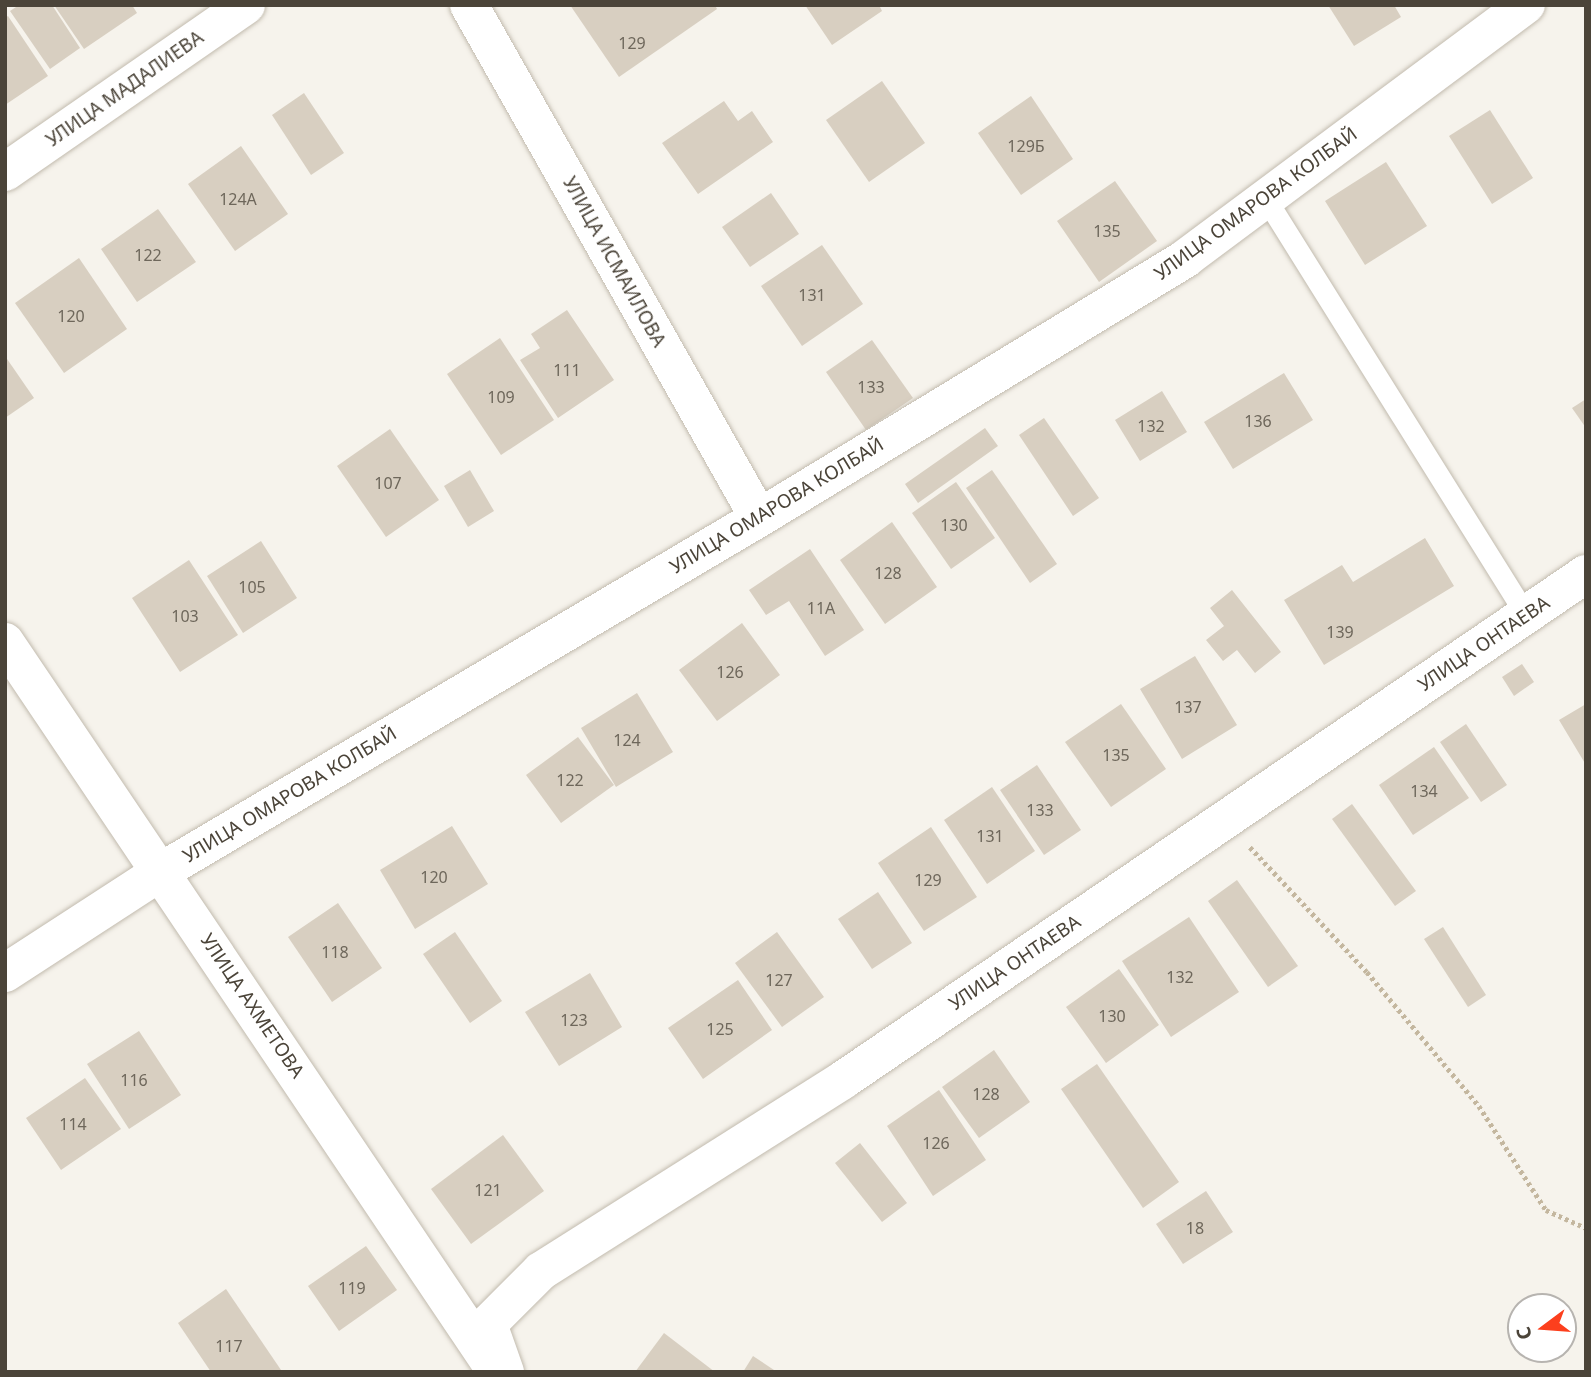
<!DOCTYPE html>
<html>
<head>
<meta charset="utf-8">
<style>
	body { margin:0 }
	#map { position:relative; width:1591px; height:1377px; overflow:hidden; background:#f6f3ec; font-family:"Noto Sans",sans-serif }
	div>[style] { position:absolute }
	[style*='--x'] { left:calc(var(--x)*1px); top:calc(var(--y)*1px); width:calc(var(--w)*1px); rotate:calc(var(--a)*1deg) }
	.building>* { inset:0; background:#d8cfc1 }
	.path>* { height:4.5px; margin-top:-2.25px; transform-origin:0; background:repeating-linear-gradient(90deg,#c4b79f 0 3.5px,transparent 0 7px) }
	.roads { filter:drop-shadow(0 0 2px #c2bbae) drop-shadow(0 0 2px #c2bbae) }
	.service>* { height:21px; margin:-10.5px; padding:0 10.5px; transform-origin:10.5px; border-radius:10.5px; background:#fff }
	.minor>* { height:38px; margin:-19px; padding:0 19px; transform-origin:19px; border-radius:19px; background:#fff }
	span { translate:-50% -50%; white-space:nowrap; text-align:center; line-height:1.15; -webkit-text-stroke:5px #fff; paint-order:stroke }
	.number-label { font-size:16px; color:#6e675b }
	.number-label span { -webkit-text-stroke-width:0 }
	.street-label { font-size:19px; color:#4b4439 }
	.frame { position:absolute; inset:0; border:7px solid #4b4439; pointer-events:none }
	.north { position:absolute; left:1507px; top:1293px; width:70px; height:70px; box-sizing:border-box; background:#fff; border:2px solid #b7b4b0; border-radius:50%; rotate:254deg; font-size:19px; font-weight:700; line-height:28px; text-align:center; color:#4b4439 }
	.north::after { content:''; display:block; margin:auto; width:24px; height:32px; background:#fc3f1d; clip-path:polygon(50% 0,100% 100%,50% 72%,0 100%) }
</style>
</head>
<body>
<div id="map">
	<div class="building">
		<i style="clip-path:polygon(19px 5px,52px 5px,80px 48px,50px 69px,10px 11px)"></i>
		<i style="clip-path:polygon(54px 5px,132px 5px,137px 13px,84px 49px)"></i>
		<i style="clip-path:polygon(570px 5px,715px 5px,717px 9px,619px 77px)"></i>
		<i style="clip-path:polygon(805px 5px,879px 5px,882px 11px,832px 45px)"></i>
		<i style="clip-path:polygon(1328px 5px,1394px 5px,1401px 17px,1354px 46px)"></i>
		<i style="clip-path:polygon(8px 16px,48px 76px,5px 105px,5px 18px)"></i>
		<i style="clip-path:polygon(882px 81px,925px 143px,869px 182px,826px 120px)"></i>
		<i style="clip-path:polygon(304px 93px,344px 153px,311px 175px,272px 115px)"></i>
		<i style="clip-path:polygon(1031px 96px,1073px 159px,1021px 195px,978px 133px)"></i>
		<i style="clip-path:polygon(724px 101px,738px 121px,752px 111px,773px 142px,698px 194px,662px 143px)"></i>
		<i style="clip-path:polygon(1490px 110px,1533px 178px,1492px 204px,1449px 136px)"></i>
		<i style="clip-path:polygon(241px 146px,288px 214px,235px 251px,188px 184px)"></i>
		<i style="clip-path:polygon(1386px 162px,1427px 226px,1365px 265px,1325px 201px)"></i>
		<i style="clip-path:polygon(1115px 181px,1157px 241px,1099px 282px,1057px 221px)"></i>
		<i style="clip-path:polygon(771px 193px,799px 234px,750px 267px,722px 227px)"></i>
		<i style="clip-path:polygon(158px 209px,196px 262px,137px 302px,101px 249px)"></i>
		<i style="clip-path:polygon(822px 245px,863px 304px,802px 346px,761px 286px)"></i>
		<i style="clip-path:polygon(79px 258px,127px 329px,64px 373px,15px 303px)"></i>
		<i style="clip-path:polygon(567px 310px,614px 380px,558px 418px,520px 360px,540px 348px,531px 334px)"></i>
		<i style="clip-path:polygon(500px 338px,554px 420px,501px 455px,447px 374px)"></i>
		<i style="clip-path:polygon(872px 340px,913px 398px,866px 430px,826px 372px)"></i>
		<i style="clip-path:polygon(5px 356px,34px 398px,5px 418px)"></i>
		<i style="clip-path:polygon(1284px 373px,1313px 420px,1233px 469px,1204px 422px)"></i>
		<i style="clip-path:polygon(1162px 391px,1187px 432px,1140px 461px,1115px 420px)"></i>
		<i style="clip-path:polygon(1586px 399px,1586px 428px,1572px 408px)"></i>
		<i style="clip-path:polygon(1044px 418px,1099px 498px,1073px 516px,1019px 435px)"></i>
		<i style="clip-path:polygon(985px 428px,998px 446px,918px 503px,905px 484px)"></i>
		<i style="clip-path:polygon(390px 429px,439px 500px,386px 537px,337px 466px)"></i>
		<i style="clip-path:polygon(470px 470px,494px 511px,468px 527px,444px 486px)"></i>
		<i style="clip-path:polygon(992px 470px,1057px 564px,1030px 583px,966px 488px)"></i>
		<i style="clip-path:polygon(956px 482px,995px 538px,951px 569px,912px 513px)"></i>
		<i style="clip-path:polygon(892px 522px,937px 587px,885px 624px,840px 560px)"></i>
		<i style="clip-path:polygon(1425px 538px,1454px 586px,1324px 665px,1284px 600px,1342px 565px,1353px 582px)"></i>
		<i style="clip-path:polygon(261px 541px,297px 598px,243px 633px,207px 576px)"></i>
		<i style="clip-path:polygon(810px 549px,864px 630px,825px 656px,789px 601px,766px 615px,749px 590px)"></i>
		<i style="clip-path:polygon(189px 560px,238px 635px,180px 672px,132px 598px)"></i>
		<i style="clip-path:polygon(1232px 590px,1281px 652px,1255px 673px,1237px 650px,1223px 661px,1206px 640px,1224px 626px,1210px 608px)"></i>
		<i style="clip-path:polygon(742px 623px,780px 675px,717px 721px,679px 670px)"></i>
		<i style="clip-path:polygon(1195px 656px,1237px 725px,1182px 759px,1140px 689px)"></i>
		<i style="clip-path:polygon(1522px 664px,1534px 682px,1514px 696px,1502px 677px)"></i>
		<i style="clip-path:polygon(637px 693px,673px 752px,616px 787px,581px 728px)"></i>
		<i style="clip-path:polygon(1121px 704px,1166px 769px,1111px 807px,1065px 742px)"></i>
		<i style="clip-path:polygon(1586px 704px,1586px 765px,1559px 720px)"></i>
		<i style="clip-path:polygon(1466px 724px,1507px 785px,1481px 802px,1440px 742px)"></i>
		<i style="clip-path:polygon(578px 737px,614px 785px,561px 823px,526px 775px)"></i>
		<i style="clip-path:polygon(1434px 747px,1469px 798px,1413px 835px,1379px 785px)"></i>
		<i style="clip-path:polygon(1037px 765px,1081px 830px,1044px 855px,1000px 790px)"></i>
		<i style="clip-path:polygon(992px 787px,1035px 851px,987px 884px,944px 820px)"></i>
		<i style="clip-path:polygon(1352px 804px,1416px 891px,1395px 906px,1332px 819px)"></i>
		<i style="clip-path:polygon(452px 826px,488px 884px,415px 929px,380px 870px)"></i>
		<i style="clip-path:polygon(931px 827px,977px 897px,924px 931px,878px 863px)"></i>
		<i style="clip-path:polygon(1237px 880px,1298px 966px,1268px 987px,1208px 901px)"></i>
		<i style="clip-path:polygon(878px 892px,912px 943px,872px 969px,838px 919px)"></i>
		<i style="clip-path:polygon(338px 903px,382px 968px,332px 1002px,288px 937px)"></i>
		<i style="clip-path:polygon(1189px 917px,1239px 992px,1171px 1037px,1122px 961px)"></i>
		<i style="clip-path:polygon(1443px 927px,1486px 995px,1468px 1007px,1424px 939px)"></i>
		<i style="clip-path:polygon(455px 932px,502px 1001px,470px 1023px,423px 954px)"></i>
		<i style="clip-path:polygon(777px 932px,824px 997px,782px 1027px,735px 963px)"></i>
		<i style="clip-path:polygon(1119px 969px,1159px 1025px,1106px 1063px,1066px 1007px)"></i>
		<i style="clip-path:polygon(590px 973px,622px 1027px,559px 1066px,525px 1012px)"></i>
		<i style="clip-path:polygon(738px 980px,772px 1030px,703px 1079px,668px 1028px)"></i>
		<i style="clip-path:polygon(139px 1031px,181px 1095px,129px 1129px,87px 1064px)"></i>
		<i style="clip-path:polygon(994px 1050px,1030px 1102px,979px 1138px,942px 1087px)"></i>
		<i style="clip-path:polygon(1097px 1064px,1179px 1182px,1143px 1208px,1061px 1089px)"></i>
		<i style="clip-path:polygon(85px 1078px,121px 1129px,61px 1170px,26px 1118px)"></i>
		<i style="clip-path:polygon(939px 1090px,986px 1160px,933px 1196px,887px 1126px)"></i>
		<i style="clip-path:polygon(503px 1135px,544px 1191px,471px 1244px,431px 1189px)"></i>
		<i style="clip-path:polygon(860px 1143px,907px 1203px,882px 1222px,835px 1163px)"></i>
		<i style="clip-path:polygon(1206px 1191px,1233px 1232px,1183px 1264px,1156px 1224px)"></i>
		<i style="clip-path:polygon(366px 1246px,397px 1290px,339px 1331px,308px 1286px)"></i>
		<i style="clip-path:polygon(226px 1289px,281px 1370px,278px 1372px,211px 1372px,178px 1323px)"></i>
		<i style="clip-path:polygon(664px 1333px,715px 1372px,635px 1372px)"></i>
		<i style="clip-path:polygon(753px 1356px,777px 1372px,743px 1372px)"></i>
	</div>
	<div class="path">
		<i style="--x:1250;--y:847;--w:171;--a:46.9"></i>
		<i style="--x:1367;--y:972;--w:175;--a:50.1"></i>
		<i style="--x:1479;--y:1106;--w:124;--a:57.2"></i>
		<i style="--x:1546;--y:1210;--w:44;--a:24.2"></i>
	</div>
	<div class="roads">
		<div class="service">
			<i style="--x:1266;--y:199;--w:491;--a:58"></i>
		</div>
		<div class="minor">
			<i style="--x:469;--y:5;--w:589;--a:60.52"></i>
			<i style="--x:5;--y:172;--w:293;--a:-34.7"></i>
			<i style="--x:5;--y:642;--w:870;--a:56.05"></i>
			<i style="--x:5;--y:973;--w:187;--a:-33"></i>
			<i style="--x:162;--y:871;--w:694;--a:-30.6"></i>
			<i style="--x:759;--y:518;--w:500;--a:-31.3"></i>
			<i style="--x:1186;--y:258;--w:424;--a:-36.7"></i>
			<i style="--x:505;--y:1372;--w:51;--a:-109.5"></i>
			<i style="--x:488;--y:1324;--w:75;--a:-45"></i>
			<i style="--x:541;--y:1271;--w:357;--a:-32.3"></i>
			<i style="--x:843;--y:1080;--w:899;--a:-34.26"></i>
		</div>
	</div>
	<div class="number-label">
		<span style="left:632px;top:43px">129</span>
		<span style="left:1026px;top:146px">129Б</span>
		<span style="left:238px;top:199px">124А</span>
		<span style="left:1107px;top:231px">135</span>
		<span style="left:148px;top:255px">122</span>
		<span style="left:812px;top:295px">131</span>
		<span style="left:71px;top:316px">120</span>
		<span style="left:567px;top:370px">111</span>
		<span style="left:871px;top:387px">133</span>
		<span style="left:501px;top:397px">109</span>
		<span style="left:1258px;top:421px">136</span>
		<span style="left:1151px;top:426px">132</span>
		<span style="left:388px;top:483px">107</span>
		<span style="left:954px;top:525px">130</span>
		<span style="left:888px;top:573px">128</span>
		<span style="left:252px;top:587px">105</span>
		<span style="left:821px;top:608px">11А</span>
		<span style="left:185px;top:616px">103</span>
		<span style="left:1340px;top:632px">139</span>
		<span style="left:730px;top:672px">126</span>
		<span style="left:1188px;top:707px">137</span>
		<span style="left:627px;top:740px">124</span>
		<span style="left:1116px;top:755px">135</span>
		<span style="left:570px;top:780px">122</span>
		<span style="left:1424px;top:791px">134</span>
		<span style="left:1040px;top:810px">133</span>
		<span style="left:990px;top:836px">131</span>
		<span style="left:434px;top:877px">120</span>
		<span style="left:928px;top:880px">129</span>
		<span style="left:335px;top:952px">118</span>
		<span style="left:1180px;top:977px">132</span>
		<span style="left:779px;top:980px">127</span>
		<span style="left:1112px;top:1016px">130</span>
		<span style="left:574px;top:1020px">123</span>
		<span style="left:720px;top:1029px">125</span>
		<span style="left:134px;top:1080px">116</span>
		<span style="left:986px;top:1094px">128</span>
		<span style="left:73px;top:1124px">114</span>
		<span style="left:936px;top:1143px">126</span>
		<span style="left:488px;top:1190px">121</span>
		<span style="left:1195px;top:1228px">18</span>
		<span style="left:352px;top:1288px">119</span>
		<span style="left:229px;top:1346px">117</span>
	</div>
	<div class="street-label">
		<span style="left:125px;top:89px;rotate:-35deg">УЛИЦА МАДАЛИЕВА</span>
		<span style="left:1256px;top:204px;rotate:-36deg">УЛИЦА ОМАРОВА КОЛБАЙ</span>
		<span style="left:614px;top:262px;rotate:61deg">УЛИЦА ИСМАИЛОВА</span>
		<span style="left:777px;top:506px;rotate:-31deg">УЛИЦА ОМАРОВА КОЛБАЙ</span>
		<span style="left:1484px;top:644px;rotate:-34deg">УЛИЦА ОНТАЕВА</span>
		<span style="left:290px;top:795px;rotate:-31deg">УЛИЦА ОМАРОВА КОЛБАЙ</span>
		<span style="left:1015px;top:963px;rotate:-34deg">УЛИЦА ОНТАЕВА</span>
		<span style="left:252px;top:1006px;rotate:56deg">УЛИЦА АХМЕТОВА</span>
	</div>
	<div class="frame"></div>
	<div class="north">С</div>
</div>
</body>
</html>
